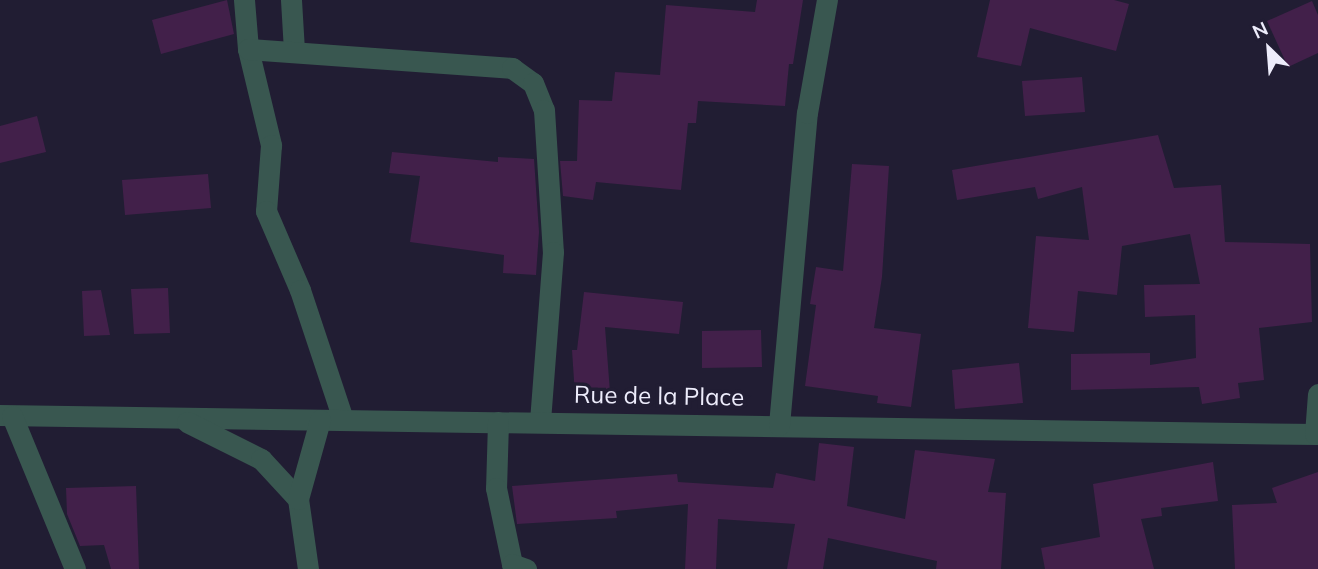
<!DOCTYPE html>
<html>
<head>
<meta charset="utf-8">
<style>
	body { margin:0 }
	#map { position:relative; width:1318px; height:569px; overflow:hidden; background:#211d33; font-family:Mulish,sans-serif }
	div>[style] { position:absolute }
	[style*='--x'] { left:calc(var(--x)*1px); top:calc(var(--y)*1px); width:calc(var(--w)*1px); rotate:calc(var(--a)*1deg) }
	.building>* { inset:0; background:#42204a }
	.street>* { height:21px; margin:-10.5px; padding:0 10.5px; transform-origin:10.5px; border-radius:10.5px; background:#395750 }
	span { translate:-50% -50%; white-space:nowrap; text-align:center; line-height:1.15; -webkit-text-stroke:7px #211d33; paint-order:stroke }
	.street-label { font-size:24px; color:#edecfb }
	.north { position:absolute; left:1234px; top:14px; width:70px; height:70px; -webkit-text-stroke:5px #211d33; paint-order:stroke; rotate:335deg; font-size:19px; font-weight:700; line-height:28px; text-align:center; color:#edecfb }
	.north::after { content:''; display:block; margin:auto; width:24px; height:32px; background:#edecfb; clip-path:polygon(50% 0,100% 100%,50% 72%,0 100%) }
</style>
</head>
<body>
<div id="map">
	<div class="building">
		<i style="clip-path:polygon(227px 0,234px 34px,161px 54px,152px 20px)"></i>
		<i style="clip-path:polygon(757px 0,803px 0,793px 64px,789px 64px,785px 106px,698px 101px,696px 123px,688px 123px,681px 190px,596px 182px,593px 200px,563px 196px,560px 161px,577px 161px,579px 100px,612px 101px,615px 72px,660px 75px,666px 5px,755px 12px)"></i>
		<i style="clip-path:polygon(990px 0,1114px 0,1129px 4px,1116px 51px,1030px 28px,1021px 66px,977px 57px)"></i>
		<i style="clip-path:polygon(1312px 1px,1318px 15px,1318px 53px,1288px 67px,1267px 21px)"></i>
		<i style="clip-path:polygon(1082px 77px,1085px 112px,1025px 116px,1022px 81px)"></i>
		<i style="clip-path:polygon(37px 116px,46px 152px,0 163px,0 126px)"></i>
		<i style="clip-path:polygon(1158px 135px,1174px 188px,1221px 185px,1225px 242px,1310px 244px,1312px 322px,1259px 328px,1264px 380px,1238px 383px,1240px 398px,1202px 404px,1199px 387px,1071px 390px,1071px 354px,1150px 353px,1150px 365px,1196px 358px,1195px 315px,1145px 317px,1144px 285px,1200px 284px,1190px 234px,1122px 246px,1117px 295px,1078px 291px,1074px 332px,1028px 328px,1036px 236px,1089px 240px,1082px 187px,1038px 199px,1035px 187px,957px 200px,952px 170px)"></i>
		<i style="clip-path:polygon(392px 152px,498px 162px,498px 157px,534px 159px,539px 232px,536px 275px,503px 273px,504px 255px,410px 242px,420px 176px,389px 173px)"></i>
		<i style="clip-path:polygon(852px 164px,889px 166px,882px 277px,874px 328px,921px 334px,911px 407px,877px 403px,878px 396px,805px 386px,816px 305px,810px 304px,816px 267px,843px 271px)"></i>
		<i style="clip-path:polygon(208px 174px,211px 208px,125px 215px,122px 180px)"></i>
		<i style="clip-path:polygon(168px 288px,170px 333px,134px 334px,131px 289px)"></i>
		<i style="clip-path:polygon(101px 290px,110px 335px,84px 336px,82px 291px)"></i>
		<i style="clip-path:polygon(584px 292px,683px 302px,679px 334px,605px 327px,610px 392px,575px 395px,572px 350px,577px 350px)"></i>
		<i style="clip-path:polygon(761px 330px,762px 367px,702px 368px,702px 331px)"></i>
		<i style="clip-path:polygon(1019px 363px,1023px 403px,955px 409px,952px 370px)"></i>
		<i style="clip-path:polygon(819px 443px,854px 447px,847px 506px,905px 519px,915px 450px,995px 459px,988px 492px,1006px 493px,1001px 569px,936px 569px,937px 561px,828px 538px,823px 569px,787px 569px,795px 524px,718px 519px,716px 569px,685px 569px,688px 504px,616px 511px,617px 518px,517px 524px,512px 486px,677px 474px,678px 482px,773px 488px,776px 473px,815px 481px)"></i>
		<i style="clip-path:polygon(1213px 462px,1218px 501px,1161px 508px,1162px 516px,1141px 519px,1154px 569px,1045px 569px,1041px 548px,1100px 537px,1093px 484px)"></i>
		<i style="clip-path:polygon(1318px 472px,1318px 569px,1235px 569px,1232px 505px,1277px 503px,1272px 488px)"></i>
		<i style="clip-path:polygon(136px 486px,139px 569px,111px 569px,104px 545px,80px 546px,67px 514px,66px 488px)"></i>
	</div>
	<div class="street">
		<i style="--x:244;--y:0;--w:49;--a:85.3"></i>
		<i style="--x:248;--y:49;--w:99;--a:76.5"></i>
		<i style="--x:271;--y:145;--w:66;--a:94.3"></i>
		<i style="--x:266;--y:211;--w:86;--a:66.7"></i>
		<i style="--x:300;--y:290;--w:136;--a:71.6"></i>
		<i style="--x:291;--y:0;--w:50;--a:86.6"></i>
		<i style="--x:248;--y:49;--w:265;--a:4.1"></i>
		<i style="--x:512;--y:68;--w:26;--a:36"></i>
		<i style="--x:533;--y:83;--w:29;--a:68"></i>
		<i style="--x:544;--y:110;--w:142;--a:86.4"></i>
		<i style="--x:553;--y:252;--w:169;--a:94.4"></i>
		<i style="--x:0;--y:415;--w:1318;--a:0.83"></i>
		<i style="--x:12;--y:416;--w:165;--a:67.6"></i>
		<i style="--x:187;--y:422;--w:83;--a:26.6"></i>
		<i style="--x:261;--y:459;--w:54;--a:47.2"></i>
		<i style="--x:498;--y:422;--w:66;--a:91.7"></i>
		<i style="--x:496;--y:488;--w:78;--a:78.1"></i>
		<i style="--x:512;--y:564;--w:15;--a:20"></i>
		<i style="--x:779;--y:425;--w:313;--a:-84.9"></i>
		<i style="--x:807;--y:113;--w:115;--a:-80"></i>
		<i style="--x:1315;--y:434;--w:40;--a:-85.7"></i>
		<i style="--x:308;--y:569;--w:71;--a:-98.1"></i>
		<i style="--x:298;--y:499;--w:82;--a:-74.4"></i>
	</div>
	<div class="street-label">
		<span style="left:659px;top:396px;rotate:1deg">Rue de la Place</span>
	</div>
	<div class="north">N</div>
</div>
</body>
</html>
